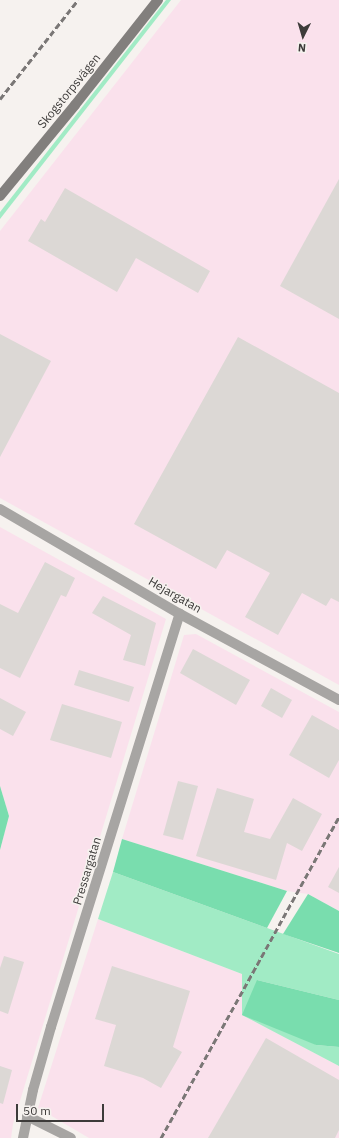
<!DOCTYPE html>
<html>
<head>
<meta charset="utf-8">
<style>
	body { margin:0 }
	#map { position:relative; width:339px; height:1138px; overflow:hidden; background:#f6f2ef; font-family:"IBM Plex Sans",sans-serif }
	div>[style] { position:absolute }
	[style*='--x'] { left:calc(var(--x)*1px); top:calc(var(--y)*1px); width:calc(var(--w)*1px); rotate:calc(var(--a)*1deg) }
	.industrial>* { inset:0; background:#fae1ec }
	.green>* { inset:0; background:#a1ebc5 }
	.forest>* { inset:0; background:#79ddae }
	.building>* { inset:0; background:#dcd8d5 }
	.street>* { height:10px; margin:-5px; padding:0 5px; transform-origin:5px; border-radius:5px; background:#a7a5a3 }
	.secondary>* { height:10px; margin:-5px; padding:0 5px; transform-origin:5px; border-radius:5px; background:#827f7d }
	.rail>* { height:3px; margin-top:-1.5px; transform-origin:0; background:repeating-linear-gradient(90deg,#7a7776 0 6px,transparent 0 9px) }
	span { translate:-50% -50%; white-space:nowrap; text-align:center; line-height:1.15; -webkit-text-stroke:3px #f6f2ef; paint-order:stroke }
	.street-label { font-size:12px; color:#3d3b3a }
	.north { position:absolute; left:283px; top:16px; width:40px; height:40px; -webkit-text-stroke:3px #f6f2ef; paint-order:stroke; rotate:185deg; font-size:11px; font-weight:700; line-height:16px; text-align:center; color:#3d3b3a }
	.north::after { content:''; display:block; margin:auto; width:14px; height:18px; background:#3d3b3a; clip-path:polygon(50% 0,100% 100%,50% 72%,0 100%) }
	.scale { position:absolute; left:16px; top:1104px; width:88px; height:18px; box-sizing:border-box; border:2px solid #3d3b3a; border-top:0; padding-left:5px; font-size:12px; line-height:14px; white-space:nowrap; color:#3d3b3a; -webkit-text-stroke:3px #f6f2ef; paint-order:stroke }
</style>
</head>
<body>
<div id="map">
	<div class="industrial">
		<i style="clip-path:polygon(181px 0,339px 0,339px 685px,0 498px,0 231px)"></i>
		<i style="clip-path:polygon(0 527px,166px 619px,13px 1124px,11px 1138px,0 1138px,0 850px,9px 816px,0 786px)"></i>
		<i style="clip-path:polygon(196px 634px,339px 712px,339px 911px,308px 894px,287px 891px,122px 839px,184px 635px)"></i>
		<i style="clip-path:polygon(98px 919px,242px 974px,243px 1015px,339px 1066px,339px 1138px,89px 1138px,38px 1108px)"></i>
	</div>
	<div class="green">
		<i style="clip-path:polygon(166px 0,171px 0,0 219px,0 212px)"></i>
		<i style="clip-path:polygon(113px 872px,339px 954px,339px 1000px,257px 980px,316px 1045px,339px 1047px,339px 1066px,242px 1015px,242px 974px,98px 919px)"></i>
	</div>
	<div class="forest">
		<i style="clip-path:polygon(0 786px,9px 816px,0 850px)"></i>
		<i style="clip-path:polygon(122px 839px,287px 891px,267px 928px,113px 872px)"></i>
		<i style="clip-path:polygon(308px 894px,339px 911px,339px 953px,283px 934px)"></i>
		<i style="clip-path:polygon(257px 980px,339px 1000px,339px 1047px,316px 1045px,242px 1015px)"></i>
	</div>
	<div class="building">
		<i style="clip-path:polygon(339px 179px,339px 319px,280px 286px)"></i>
		<i style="clip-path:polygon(65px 188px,210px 271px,198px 293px,136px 258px,117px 292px,28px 241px,41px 219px,45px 222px)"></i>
		<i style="clip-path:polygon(0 334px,51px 361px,0 457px)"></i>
		<i style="clip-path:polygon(238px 337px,339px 393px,339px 602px,331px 598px,326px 606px,302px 593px,278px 635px,245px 617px,270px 573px,227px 550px,216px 569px,134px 524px)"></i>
		<i style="clip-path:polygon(45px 562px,75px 578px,66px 597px,61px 595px,20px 678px,0 668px,0 604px,18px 613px)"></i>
		<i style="clip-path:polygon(103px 596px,156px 623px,145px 666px,123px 660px,131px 635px,92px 613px)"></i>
		<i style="clip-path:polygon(193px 649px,250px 680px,236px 705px,180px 673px)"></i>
		<i style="clip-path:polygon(79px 670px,134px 687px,129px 702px,74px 685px)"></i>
		<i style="clip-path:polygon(271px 688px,292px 700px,282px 718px,261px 706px)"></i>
		<i style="clip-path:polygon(0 698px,26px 712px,13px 736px,0 729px)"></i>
		<i style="clip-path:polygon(62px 704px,122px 722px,111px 758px,50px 740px)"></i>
		<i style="clip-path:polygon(312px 715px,339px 730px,339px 760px,329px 778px,289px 755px)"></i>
		<i style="clip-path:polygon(178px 781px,198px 786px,183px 840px,163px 835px)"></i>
		<i style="clip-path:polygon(217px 788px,254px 799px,244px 832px,270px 839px,293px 798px,322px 814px,302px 851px,287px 843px,276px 880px,196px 856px)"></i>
		<i style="clip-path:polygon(339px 867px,339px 893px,328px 887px)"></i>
		<i style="clip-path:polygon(4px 956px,24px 962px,8px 1014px,0 1011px,0 968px)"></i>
		<i style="clip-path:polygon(112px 966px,190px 991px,173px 1047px,182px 1052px,161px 1088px,143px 1078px,104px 1066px,116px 1025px,95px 1019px)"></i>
		<i style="clip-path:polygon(266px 1038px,339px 1080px,339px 1130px,335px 1138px,208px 1138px)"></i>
		<i style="clip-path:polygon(0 1066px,12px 1070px,3px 1104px,0 1103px)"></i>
	</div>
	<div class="street">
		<i style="--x:0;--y:509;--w:208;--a:30.3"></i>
		<i style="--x:180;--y:614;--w:181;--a:28.4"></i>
		<i style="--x:27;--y:1116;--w:49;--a:26.6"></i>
		<i style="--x:23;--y:1138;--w:49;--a:-78.2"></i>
		<i style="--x:33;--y:1090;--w:66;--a:-74.1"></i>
		<i style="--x:51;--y:1027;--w:433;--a:-72.7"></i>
	</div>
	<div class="secondary">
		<i style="--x:0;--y:196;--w:118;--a:-50.5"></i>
		<i style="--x:75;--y:105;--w:134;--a:-51.7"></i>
	</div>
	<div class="rail">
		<i style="--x:0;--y:99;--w:126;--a:-51.8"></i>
		<i style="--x:161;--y:1138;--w:367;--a:-61"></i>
	</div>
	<div class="street-label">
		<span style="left:69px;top:91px;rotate:-51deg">Skogstorpsvägen</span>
		<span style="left:175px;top:595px;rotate:30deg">Hejargatan</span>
		<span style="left:87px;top:871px;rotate:-73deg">Pressargatan</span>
	</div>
	<div class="north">N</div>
	<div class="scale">50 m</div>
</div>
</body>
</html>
